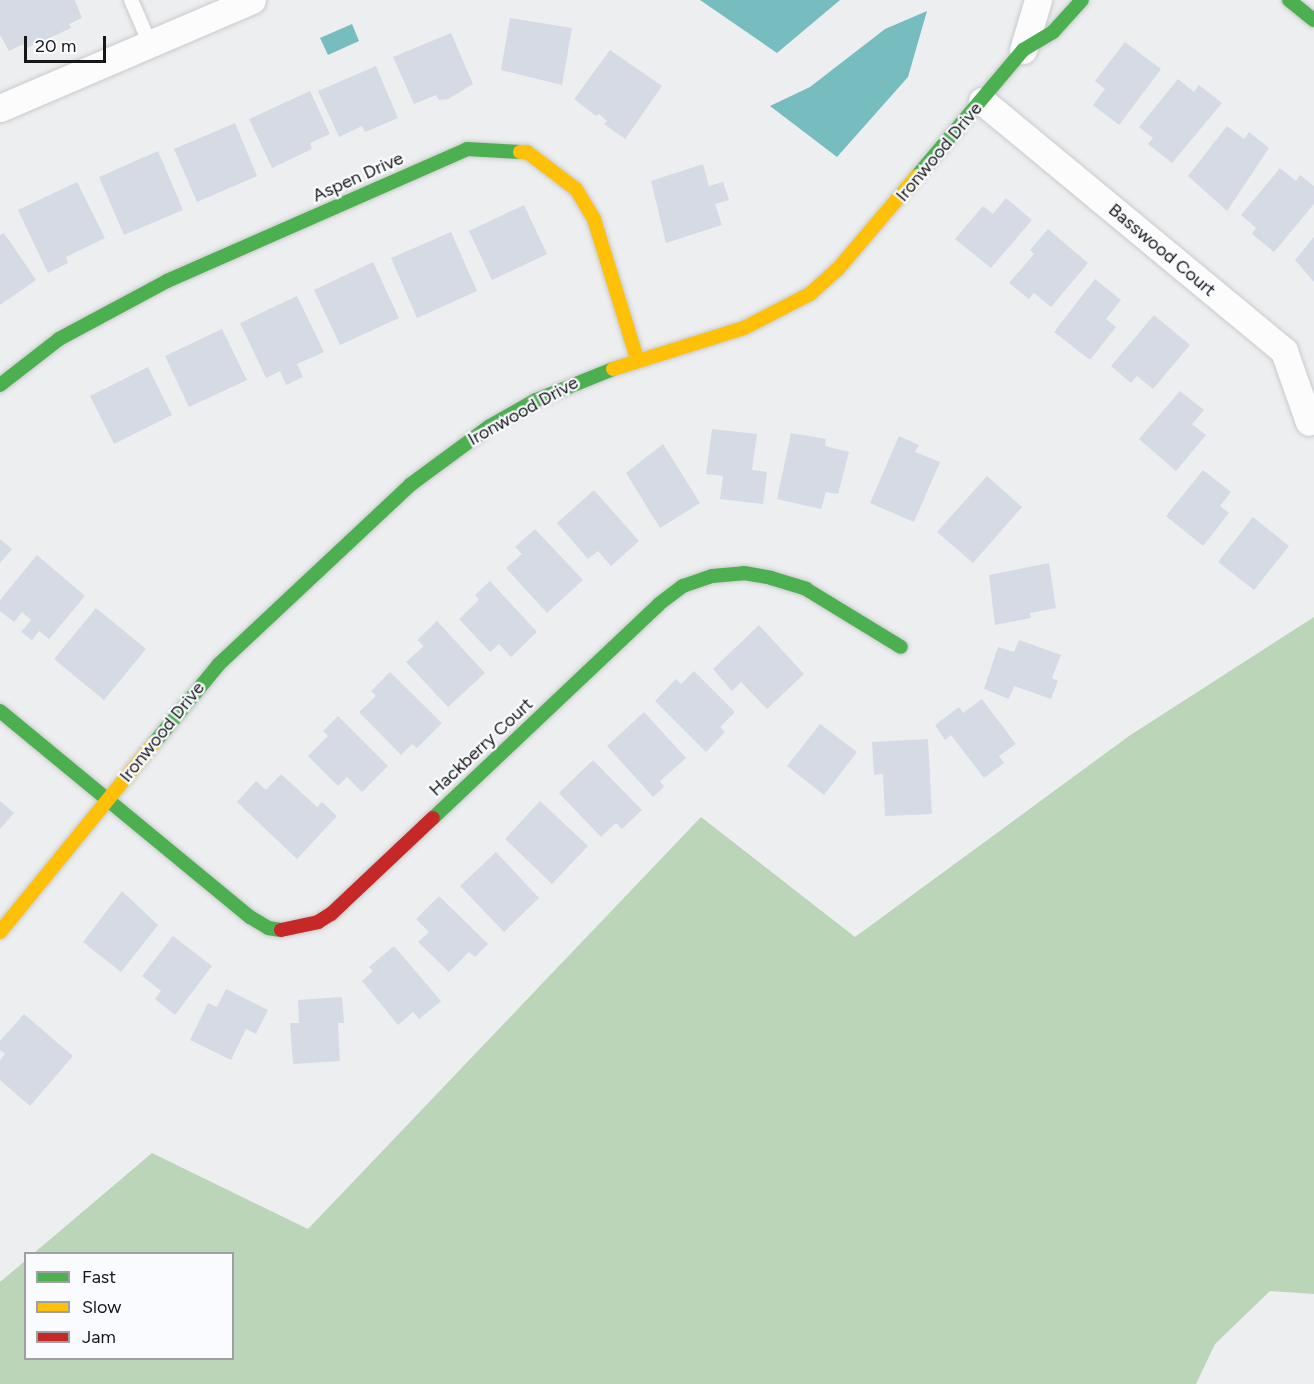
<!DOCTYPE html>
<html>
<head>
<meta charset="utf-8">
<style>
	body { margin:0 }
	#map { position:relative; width:1314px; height:1384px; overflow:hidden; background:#edeef0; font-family:Figtree,sans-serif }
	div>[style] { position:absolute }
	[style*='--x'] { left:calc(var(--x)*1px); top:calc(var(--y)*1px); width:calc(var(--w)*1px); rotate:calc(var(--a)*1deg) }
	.forest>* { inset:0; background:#bad5b8 }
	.water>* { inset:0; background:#77bcbe }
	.building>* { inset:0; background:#d5dae4 }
	.roads { filter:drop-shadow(0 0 2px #c9cacb) drop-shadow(0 0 2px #c9cacb) }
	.lane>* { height:14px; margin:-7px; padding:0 7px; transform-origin:7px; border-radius:7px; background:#fcfcfd }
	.street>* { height:27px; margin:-13.5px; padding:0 13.5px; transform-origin:13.5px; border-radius:13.5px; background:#fcfcfd }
	.fast>* { height:14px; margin:-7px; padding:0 7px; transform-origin:7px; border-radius:7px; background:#4caf50 }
	.slow>* { height:14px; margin:-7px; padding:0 7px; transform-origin:7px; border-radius:7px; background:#ffc107 }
	.jam>* { height:14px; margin:-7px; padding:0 7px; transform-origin:7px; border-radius:7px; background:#c62828 }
	span { translate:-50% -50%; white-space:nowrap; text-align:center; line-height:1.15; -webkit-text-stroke:4.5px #f9fbff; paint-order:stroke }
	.street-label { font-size:18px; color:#171719 }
	.legend { position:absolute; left:24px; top:1252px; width:210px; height:108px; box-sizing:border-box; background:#f9fbff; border:2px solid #9fa0a3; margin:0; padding:8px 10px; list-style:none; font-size:18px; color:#171719 }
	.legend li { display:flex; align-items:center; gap:12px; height:30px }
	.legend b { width:30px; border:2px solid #9fa0a3 }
	.scale { position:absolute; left:24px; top:36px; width:82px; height:27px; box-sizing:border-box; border:3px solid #171719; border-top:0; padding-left:8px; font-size:18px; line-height:21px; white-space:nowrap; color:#171719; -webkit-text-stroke:4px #f9fbff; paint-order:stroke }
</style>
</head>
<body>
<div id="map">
	<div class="forest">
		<i style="clip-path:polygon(1314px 617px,1314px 1294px,1270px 1291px,1215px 1344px,1196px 1384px,0 1384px,0 1282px,25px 1261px,26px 1358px,232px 1358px,232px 1254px,34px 1253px,152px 1153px,308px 1229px,701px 817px,855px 937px,1129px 736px)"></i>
	</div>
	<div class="water">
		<i style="clip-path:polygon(700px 0,840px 0,777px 53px)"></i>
		<i style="clip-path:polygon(927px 11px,908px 77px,837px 157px,770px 106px,810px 87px,885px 29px)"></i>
		<i style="clip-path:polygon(352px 24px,359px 41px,328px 55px,320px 38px)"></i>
	</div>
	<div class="building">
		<i style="clip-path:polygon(0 0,75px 0,82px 18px,69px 24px,71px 28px,25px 49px,23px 44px,9px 51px,0 35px)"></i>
		<i style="clip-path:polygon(510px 18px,572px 28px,562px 85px,501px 70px)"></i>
		<i style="clip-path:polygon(451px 33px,473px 84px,448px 99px,439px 100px,436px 95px,414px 104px,393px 57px)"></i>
		<i style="clip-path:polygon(1125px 42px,1161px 69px,1119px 125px,1093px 105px,1105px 89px,1095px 81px)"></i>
		<i style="clip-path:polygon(610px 50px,662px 86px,625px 139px,604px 124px,607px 121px,599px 114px,596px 116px,574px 99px)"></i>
		<i style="clip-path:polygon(376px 66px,398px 118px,365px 132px,362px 126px,339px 137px,318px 91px)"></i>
		<i style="clip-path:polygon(1178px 79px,1194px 92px,1199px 85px,1222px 103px,1172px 163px,1148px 144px,1153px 138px,1139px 127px)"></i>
		<i style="clip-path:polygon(310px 91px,330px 134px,310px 143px,312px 149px,272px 168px,249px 119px)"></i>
		<i style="clip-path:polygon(235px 123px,257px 176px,197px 202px,174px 149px)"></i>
		<i style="clip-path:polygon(1227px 126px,1244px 139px,1249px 132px,1269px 148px,1227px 211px,1188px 176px)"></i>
		<i style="clip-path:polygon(158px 151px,183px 210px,124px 235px,99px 177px)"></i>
		<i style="clip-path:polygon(703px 164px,709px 186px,723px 182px,729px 200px,715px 204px,722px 225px,666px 243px,651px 181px)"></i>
		<i style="clip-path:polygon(1280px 168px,1296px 181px,1300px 175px,1314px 186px,1314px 204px,1274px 252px,1252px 234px,1256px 228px,1241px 215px)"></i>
		<i style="clip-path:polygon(77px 182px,105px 238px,66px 257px,68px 263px,48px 273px,18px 210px)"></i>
		<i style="clip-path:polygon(1006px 198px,1032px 220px,991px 268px,955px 239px,983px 206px,993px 214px)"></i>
		<i style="clip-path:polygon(524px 205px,547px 254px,492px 280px,469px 231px)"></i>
		<i style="clip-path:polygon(1048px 229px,1088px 263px,1051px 307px,1034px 293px,1029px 299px,1009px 283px,1034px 254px,1030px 250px)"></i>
		<i style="clip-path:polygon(451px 232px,477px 291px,417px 318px,391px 258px)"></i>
		<i style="clip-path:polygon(4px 233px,36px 280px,0 305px,0 235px)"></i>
		<i style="clip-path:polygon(1314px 237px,1314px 282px,1295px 260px)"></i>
		<i style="clip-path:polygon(373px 262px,399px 318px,340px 345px,314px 290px)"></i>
		<i style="clip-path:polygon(1095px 279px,1121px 300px,1106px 319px,1116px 327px,1090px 360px,1054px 332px)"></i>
		<i style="clip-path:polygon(297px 296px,324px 352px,297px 364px,303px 377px,286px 385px,280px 371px,266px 378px,240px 323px)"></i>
		<i style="clip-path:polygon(1154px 315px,1190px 345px,1153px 389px,1137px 376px,1131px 383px,1111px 366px)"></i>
		<i style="clip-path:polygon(222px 329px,247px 380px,189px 407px,165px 356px)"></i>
		<i style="clip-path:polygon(148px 367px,172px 415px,114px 444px,90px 396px)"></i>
		<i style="clip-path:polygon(1180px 391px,1204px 410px,1192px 424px,1206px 435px,1176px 471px,1139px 439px)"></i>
		<i style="clip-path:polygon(712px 429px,757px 434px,752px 470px,767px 472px,763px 504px,720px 499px,723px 476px,706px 474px)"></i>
		<i style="clip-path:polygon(791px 433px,826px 439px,825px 446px,849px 452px,838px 494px,826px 492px,821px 509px,777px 499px)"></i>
		<i style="clip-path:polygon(899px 436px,919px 445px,915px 452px,940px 462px,914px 522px,870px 503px)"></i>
		<i style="clip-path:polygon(663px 444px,700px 503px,660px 528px,626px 473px)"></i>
		<i style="clip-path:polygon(1203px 470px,1231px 492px,1220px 506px,1229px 513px,1203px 546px,1166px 516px)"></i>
		<i style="clip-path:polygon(987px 476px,1022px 507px,973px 563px,937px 532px)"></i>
		<i style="clip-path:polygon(594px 490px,639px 541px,611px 566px,598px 551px,588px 559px,557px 523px)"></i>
		<i style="clip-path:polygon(1253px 517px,1289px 546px,1254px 590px,1218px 562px)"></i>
		<i style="clip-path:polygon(535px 529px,583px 580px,547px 613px,506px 568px,522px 554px,515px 547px)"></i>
		<i style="clip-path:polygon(0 539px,12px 549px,0 563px)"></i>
		<i style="clip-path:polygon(37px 555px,85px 596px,49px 639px,39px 631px,32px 640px,21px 632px,31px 620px,22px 612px,14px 622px,0 611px,0 600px)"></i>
		<i style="clip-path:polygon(1049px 563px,1056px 608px,1030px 613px,1031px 618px,995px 625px,989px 575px)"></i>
		<i style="clip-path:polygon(490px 581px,537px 632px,511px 657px,499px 644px,490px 652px,459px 619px,479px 600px,475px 595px)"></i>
		<i style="clip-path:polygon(96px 608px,146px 649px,104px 700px,54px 659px)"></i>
		<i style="clip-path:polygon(437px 621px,485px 673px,448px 707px,406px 662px,424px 646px,417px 640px)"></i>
		<i style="clip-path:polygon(759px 625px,804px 674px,767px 709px,741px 682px,732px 691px,713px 669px)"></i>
		<i style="clip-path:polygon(1019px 640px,1061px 655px,1052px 678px,1058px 681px,1051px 699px,1014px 686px,1009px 699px,984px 689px,998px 647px,1014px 652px)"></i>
		<i style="clip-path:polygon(694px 671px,735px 712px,720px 727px,725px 732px,706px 752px,655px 701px,676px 679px,681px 684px)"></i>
		<i style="clip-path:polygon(390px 672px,442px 723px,417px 748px,412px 744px,401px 755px,359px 712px,376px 696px,371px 691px)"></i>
		<i style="clip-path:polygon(982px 699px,1016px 744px,999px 756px,1004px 763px,984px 778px,951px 735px,945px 740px,935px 725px,959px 707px,963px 713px)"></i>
		<i style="clip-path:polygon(644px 712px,686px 758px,660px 781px,664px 787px,653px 797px,607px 746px)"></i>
		<i style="clip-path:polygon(338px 716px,388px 766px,362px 792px,347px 777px,338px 786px,308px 756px,328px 736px,323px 731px)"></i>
		<i style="clip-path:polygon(820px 724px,857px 752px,824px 795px,787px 766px)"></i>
		<i style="clip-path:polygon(928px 739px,932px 814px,885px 816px,883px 774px,874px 775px,872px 742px)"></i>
		<i style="clip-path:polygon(593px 760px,642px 810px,622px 829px,616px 823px,601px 837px,559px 793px)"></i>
		<i style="clip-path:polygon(281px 774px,317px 807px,322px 802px,337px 816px,297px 859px,237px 802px,256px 781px,266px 790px)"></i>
		<i style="clip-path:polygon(0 801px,14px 813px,0 829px)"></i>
		<i style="clip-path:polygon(540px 801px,588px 846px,552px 884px,505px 839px)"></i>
		<i style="clip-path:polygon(496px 852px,539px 898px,504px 932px,460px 886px)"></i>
		<i style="clip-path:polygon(122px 891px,158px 925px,121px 972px,83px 942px)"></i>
		<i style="clip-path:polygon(439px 896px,488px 944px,475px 957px,469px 952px,449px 972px,418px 942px,429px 932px,416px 919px)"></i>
		<i style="clip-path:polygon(173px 936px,212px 966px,175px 1015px,155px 999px,161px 991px,142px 976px)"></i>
		<i style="clip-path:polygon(394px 946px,441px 1001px,419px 1019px,413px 1012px,398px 1025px,362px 981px,373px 971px,369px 967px)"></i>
		<i style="clip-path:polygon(226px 989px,268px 1010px,256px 1034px,246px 1029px,231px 1060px,190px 1040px,208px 1003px,217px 1007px)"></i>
		<i style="clip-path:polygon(342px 997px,344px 1023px,338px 1023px,340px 1061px,293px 1064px,290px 1023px,299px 1023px,298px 1000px)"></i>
		<i style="clip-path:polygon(24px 1014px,73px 1056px,30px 1106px,0 1080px,0 1060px,5px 1054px,0 1050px,0 1041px)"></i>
	</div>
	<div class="roads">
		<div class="lane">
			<i style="--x:131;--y:0;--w:48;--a:66.6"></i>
		</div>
		<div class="street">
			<i style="--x:1023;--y:50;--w:52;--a:-73.3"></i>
			<i style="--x:982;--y:101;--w:392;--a:39.6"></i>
			<i style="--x:1284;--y:351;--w:75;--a:70.6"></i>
			<i style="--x:0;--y:108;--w:274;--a:-23.2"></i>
		</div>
		<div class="fast">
			<i style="--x:1289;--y:0;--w:32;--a:39"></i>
			<i style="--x:917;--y:176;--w:165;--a:-49.9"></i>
			<i style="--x:1023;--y:50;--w:35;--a:-31"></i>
			<i style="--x:1053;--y:32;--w:43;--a:-47.8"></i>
			<i style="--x:0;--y:385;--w:75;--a:-37.9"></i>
			<i style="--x:59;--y:339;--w:123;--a:-28.2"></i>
			<i style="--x:167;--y:281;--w:328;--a:-23.7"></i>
			<i style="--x:467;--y:149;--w:53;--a:3.2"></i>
			<i style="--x:0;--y:711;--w:324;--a:39.5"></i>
			<i style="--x:250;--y:917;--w:21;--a:31"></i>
			<i style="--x:268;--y:928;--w:13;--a:9"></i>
			<i style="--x:155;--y:742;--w:101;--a:-50.6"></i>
			<i style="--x:219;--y:664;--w:262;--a:-43.1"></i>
			<i style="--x:410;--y:485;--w:99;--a:-36.4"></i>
			<i style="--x:490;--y:426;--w:53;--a:-29.5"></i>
			<i style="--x:536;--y:400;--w:83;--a:-21.9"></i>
			<i style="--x:433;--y:818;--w:311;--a:-43.4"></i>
			<i style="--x:659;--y:604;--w:30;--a:-37"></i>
			<i style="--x:683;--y:586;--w:31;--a:-19"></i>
			<i style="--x:712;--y:576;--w:32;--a:-5"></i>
			<i style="--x:744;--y:573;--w:27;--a:10"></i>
			<i style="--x:771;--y:578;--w:37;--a:17"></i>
			<i style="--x:806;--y:589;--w:111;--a:31.4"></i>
		</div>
		<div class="slow">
			<i style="--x:520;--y:152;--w:7;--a:0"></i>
			<i style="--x:527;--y:152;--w:61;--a:37.1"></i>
			<i style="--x:576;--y:189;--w:35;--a:59"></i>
			<i style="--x:594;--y:219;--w:146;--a:72.9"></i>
			<i style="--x:613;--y:369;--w:137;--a:-17.4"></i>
			<i style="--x:744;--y:328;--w:74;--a:-27.3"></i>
			<i style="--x:810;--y:294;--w:38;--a:-42"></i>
			<i style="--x:838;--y:269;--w:122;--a:-49.7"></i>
			<i style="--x:0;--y:932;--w:245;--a:-50.8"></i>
		</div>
		<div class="jam">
			<i style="--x:281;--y:930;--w:38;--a:-12"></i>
			<i style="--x:318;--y:922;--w:15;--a:-32"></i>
			<i style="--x:331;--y:914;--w:140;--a:-43.3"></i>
		</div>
	</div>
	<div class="street-label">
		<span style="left:939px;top:152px;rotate:-50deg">Ironwood Drive</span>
		<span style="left:358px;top:177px;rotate:-24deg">Aspen Drive</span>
		<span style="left:1162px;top:250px;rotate:40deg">Basswood Court</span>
		<span style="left:523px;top:411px;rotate:-29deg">Ironwood Drive</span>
		<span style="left:162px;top:732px;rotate:-51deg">Ironwood Drive</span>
		<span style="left:481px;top:747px;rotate:-43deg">Hackberry Court</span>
	</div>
	<ul class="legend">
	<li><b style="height:8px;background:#4caf50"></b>Fast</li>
	<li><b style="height:8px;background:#ffc107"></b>Slow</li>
	<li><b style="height:8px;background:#c62828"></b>Jam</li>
	</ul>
	<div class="scale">20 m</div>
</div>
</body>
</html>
